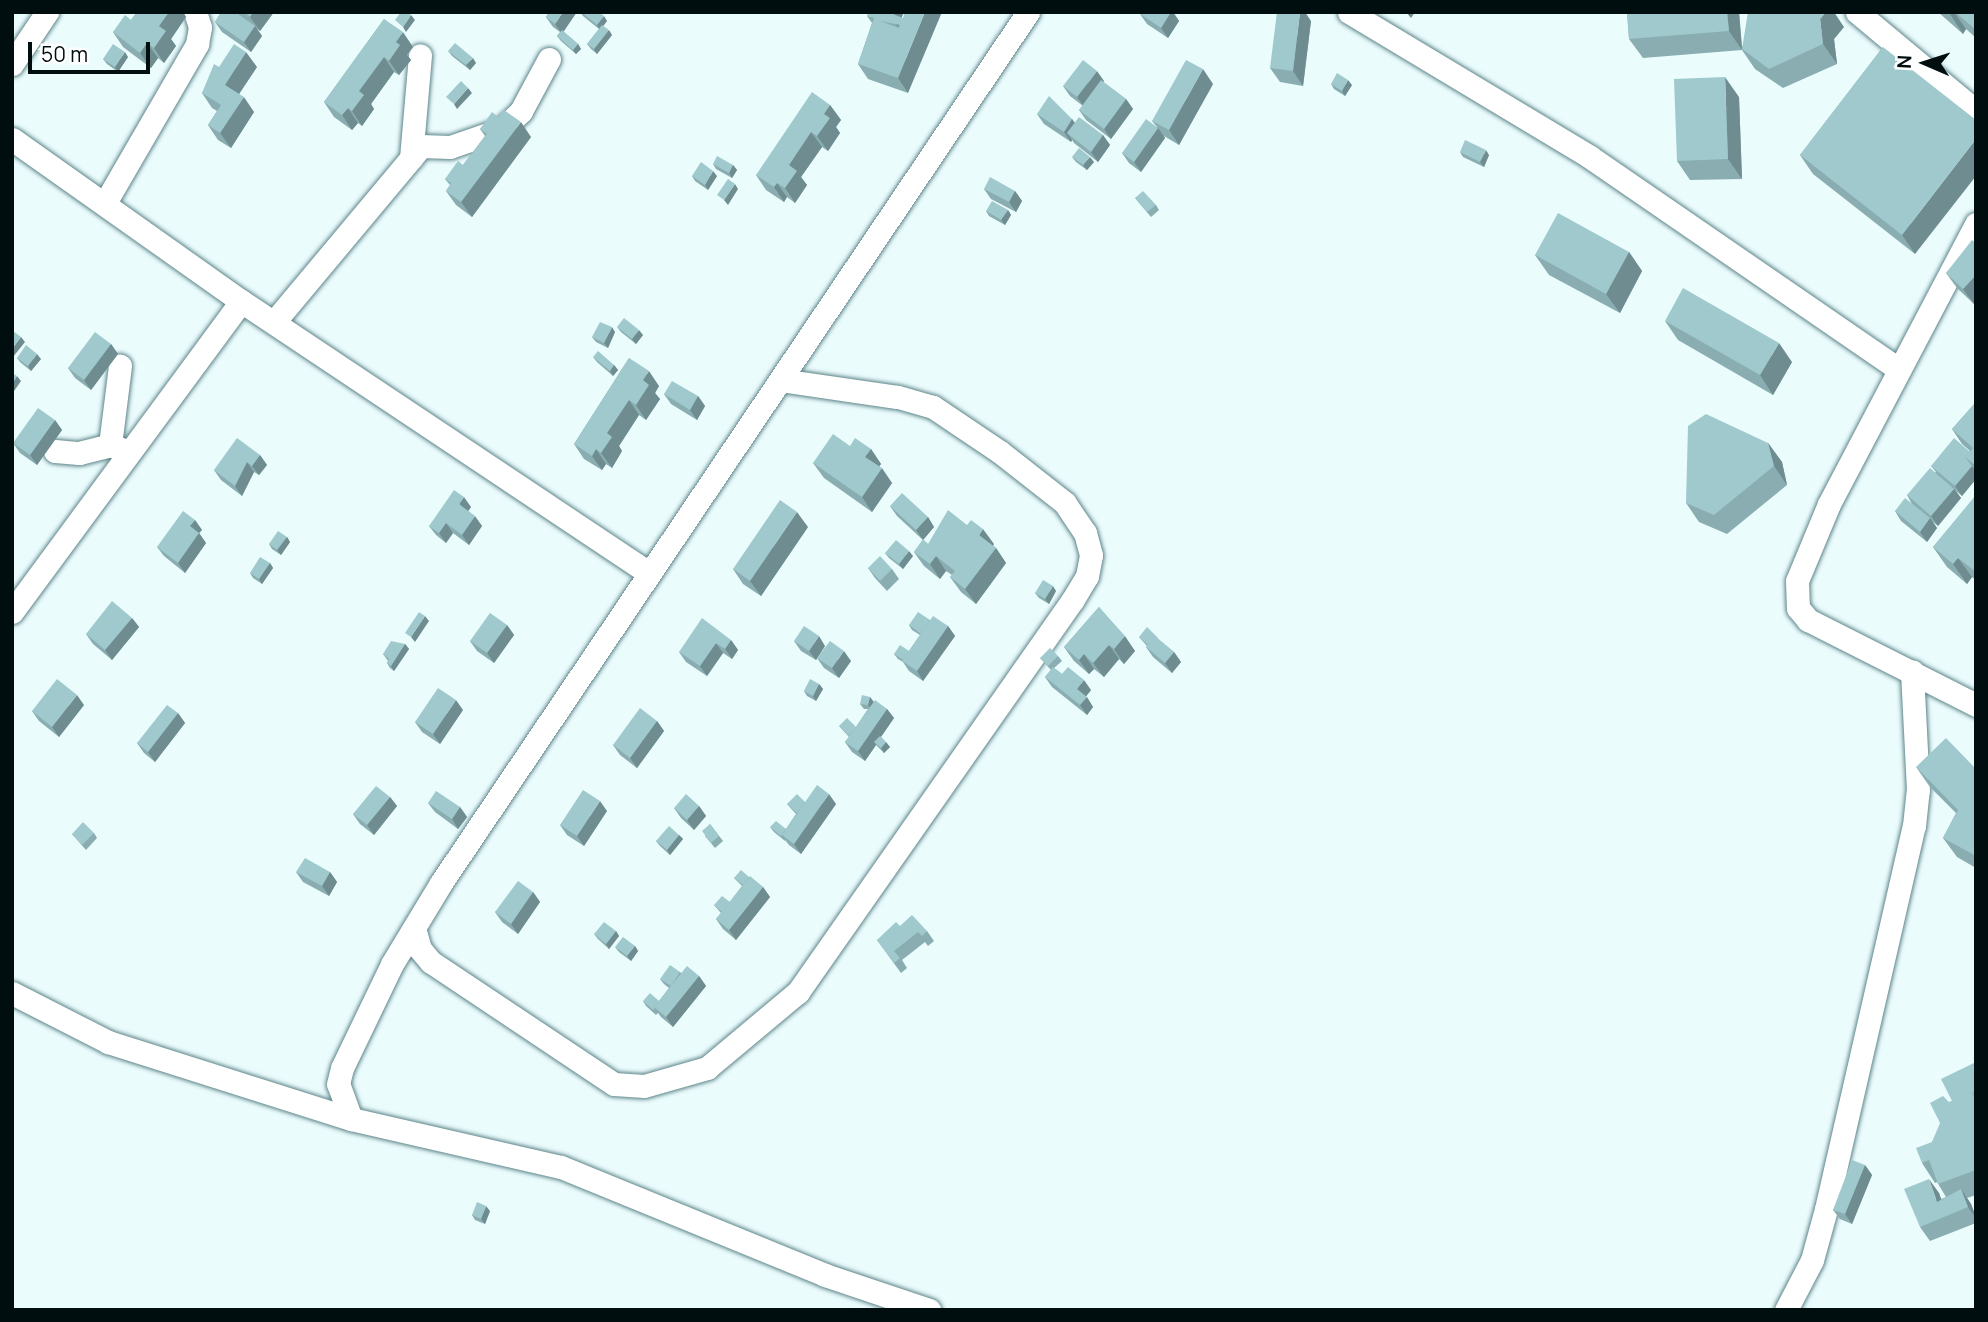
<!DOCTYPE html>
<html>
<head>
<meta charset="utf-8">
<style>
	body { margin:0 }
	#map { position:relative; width:1988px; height:1322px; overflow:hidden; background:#ebfcfd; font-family:Manrope,sans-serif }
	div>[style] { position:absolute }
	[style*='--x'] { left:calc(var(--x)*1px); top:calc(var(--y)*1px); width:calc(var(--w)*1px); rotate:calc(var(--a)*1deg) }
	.roads { filter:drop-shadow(0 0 2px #5d8589) drop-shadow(0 0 2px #5d8589) }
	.minor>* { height:23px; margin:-11.5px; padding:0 11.5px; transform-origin:11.5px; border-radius:11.5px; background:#fff }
	.wall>* { inset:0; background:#89adb0 }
	.shaded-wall>* { inset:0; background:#6f8d90 }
	.building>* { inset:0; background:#9fc9cd }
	span { translate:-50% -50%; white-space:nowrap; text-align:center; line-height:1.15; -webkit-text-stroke:7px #fff; paint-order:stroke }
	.frame { position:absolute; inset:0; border:14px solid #010e10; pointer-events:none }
	.north { position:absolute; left:1890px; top:28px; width:70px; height:70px; -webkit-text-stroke:5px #fff; paint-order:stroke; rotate:273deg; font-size:19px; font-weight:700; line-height:28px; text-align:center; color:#010e10 }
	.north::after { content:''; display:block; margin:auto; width:24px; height:32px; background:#010e10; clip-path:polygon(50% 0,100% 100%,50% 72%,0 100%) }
	.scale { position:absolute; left:28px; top:42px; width:122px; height:32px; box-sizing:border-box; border:4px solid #010e10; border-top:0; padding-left:9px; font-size:21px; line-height:24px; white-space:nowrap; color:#010e10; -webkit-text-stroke:5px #fff; paint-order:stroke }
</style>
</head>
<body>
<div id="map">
	<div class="roads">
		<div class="minor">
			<i style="--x:1349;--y:12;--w:281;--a:31"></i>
			<i style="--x:1590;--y:157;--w:375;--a:34.5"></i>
			<i style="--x:1857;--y:12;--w:155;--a:39.8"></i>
			<i style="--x:12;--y:64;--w:63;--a:-56.1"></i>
			<i style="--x:12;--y:139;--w:281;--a:35.3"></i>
			<i style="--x:241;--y:301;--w:488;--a:33.7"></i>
			<i style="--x:411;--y:158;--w:103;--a:-85"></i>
			<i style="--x:105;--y:203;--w:184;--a:-59.9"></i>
			<i style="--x:197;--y:44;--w:17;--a:-80"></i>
			<i style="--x:200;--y:27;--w:16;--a:-108"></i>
			<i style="--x:1976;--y:224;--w:316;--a:117.7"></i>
			<i style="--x:1829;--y:504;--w:83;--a:112.6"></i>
			<i style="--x:1797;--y:581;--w:27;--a:88"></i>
			<i style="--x:1798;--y:608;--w:16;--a:50"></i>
			<i style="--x:1808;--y:620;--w:188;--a:26.8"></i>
			<i style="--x:274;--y:322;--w:229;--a:-50.1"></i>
			<i style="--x:421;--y:146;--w:29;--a:2"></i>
			<i style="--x:450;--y:147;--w:55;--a:-19.1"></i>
			<i style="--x:502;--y:129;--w:26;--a:-43"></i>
			<i style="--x:521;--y:111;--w:59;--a:-61.7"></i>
			<i style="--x:110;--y:445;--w:80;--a:-82.8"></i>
			<i style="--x:55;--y:451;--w:24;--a:5"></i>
			<i style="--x:79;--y:453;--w:32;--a:-14"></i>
			<i style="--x:110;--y:445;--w:15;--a:20"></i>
			<i style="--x:12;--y:612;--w:386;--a:-53.6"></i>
			<i style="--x:414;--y:928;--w:22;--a:74"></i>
			<i style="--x:420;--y:949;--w:17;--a:50"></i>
			<i style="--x:431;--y:962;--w:220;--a:33.7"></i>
			<i style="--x:614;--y:1084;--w:30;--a:4"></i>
			<i style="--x:644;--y:1086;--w:66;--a:-15.9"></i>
			<i style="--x:707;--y:1068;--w:119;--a:-39.9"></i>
			<i style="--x:798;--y:992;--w:477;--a:-55"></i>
			<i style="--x:1072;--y:601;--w:29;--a:-59"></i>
			<i style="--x:1087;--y:576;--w:21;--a:-79"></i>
			<i style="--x:1091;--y:555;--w:23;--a:-105"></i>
			<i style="--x:1085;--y:533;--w:36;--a:-124"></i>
			<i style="--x:1065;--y:503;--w:83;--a:-141.9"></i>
			<i style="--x:1000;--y:452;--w:81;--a:-146.1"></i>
			<i style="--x:933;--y:407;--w:37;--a:-164"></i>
			<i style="--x:897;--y:397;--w:117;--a:-171.7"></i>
			<i style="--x:12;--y:993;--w:108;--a:27"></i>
			<i style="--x:108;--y:1042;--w:255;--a:17.6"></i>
			<i style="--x:351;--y:1119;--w:215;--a:12.9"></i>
			<i style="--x:561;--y:1167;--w:285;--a:22.2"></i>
			<i style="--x:825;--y:1275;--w:110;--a:18.6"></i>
			<i style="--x:351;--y:1119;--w:37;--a:-110"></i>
			<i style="--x:338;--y:1084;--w:16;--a:-76"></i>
			<i style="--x:342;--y:1068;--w:115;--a:-64.3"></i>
			<i style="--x:392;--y:964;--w:95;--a:-58.8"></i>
			<i style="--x:441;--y:883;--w:1050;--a:-56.02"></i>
			<i style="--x:1786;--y:1310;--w:56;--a:-62.5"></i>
			<i style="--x:1812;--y:1260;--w:53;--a:-74.6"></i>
			<i style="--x:1826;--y:1209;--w:393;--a:-77.1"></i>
			<i style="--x:1914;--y:826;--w:36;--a:-84"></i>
			<i style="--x:1918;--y:790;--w:119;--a:-92.9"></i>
		</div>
	</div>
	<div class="wall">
		<i style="clip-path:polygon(137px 12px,183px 12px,186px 17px,171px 39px,176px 46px,164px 63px,158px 58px,151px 68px,123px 47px,113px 32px,131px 20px)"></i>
		<i style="clip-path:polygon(221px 12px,274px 12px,260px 31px,257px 29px,262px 36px,251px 52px,222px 32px,215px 22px)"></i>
		<i style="clip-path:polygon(549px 12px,564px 32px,578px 44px,581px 49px,576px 54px,561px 41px,557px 36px,560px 32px,553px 27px,546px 17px)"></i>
		<i style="clip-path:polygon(580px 12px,599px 12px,607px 21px,603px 26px,612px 35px,597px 54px,591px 49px,587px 44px,599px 29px,583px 16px)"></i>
		<i style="clip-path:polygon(1141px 12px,1173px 12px,1179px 21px,1168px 38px,1147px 24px,1140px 14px)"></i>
		<i style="clip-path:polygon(1627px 12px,1739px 12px,1742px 46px,1844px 27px,1834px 39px,1837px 64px,1783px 88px,1755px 69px,1742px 50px,1643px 58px,1629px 39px)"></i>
		<i style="clip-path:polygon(1938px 12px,1976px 12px,1976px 38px,1966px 29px,1963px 34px)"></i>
		<i style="clip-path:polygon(867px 16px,902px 18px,908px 93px,868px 79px,858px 64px,872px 23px)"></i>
		<i style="clip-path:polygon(384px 19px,413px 47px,407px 55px,411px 60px,399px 75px,394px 72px,371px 104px,374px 109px,362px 126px,358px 123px,352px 130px,334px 117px,324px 102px)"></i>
		<i style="clip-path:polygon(1311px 21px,1303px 86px,1280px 82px,1270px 68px)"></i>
		<i style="clip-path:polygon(1883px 47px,1915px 254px,1813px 174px,1800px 155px)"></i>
		<i style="clip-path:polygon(448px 51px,476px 63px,470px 70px,452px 56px)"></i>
		<i style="clip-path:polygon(128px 57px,118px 72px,107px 64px,103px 59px)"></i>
		<i style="clip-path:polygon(219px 67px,257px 67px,239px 94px,254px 112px,231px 148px,218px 140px,208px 125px,217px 111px,212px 108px,202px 93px)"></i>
		<i style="clip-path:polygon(1104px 81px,1103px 82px,1126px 99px,1133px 109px,1111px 139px,1086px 120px,1079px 110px,1083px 106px,1070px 96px,1063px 86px)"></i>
		<i style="clip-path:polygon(1213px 84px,1179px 145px,1164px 136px,1165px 138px,1141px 172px,1129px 163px,1122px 153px,1157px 127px,1152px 121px)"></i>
		<i style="clip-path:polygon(1331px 84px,1352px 85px,1345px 96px,1334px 89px)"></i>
		<i style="clip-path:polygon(1739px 97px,1742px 179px,1690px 180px,1677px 161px)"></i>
		<i style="clip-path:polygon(830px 105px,841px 120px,836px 127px,840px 133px,828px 151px,822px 147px,801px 177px,807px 185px,795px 203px,787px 197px,784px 202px,766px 190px,756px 175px)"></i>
		<i style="clip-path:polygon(1037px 114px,1072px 119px,1075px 123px,1103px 135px,1110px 145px,1098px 162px,1074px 143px,1072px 140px,1071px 142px,1044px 124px)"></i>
		<i style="clip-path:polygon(498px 117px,531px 137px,472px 217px,456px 205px,446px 191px,450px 185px,445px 179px,463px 165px,485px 136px,480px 129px)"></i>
		<i style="clip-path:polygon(1460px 152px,1489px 155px,1484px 167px,1463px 157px)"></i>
		<i style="clip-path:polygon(1072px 157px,1094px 162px,1087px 170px,1076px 162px)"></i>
		<i style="clip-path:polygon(713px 164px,733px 165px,737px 170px,732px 178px,716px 169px)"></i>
		<i style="clip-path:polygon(692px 176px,717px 176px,708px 190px,695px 181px)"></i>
		<i style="clip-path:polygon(984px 189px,1015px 191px,1022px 201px,1016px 212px,991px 199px)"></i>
		<i style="clip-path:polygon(1135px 198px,1156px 205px,1159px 210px,1151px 217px)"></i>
		<i style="clip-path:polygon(1008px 210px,1011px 215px,1005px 225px,989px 216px,986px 211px)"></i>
		<i style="clip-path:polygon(1976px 243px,1976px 302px,1974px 304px,1957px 288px,1946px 273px)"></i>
		<i style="clip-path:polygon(1629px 252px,1642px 271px,1620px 313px,1549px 275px,1535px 255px)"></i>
		<i style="clip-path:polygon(1665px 321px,1792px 362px,1773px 395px,1678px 340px)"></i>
		<i style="clip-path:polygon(617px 327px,643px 335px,636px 344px,621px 332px)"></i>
		<i style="clip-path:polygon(615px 332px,608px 348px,596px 342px,592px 337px)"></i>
		<i style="clip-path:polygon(111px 344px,118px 354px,91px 390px,75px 378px,68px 368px)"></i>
		<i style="clip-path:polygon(593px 357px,614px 365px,618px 370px,613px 376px,597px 362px)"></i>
		<i style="clip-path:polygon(17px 358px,41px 359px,31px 371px,20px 362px)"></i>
		<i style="clip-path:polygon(629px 358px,659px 386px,655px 393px,660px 399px,646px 420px,639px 415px,619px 446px,622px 451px,612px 468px,606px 464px,602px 470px,584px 459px,574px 444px)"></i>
		<i style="clip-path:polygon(664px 394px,698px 396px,705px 406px,697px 420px,671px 404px)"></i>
		<i style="clip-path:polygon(1976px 402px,1976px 479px,1962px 496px,1956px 491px,1961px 498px,1938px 526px,1933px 522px,1937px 528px,1927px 542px,1901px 521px,1895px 511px,1912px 504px,1907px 495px,1936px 472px,1931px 466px,1970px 451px,1962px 444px,1952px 429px)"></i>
		<i style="clip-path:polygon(55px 420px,62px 430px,37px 465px,20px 453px,13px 443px)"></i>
		<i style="clip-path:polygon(1768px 443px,1782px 462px,1787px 485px,1727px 534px,1699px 522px,1686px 503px)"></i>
		<i style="clip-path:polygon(850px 446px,871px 449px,881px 464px,879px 466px,892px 483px,872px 512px,824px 478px,813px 463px)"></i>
		<i style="clip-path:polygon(260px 455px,267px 465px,259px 475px,254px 472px,242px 496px,221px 480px,214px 470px)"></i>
		<i style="clip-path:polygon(1976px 496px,1976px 580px,1972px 577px,1967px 584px,1947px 567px,1933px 547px)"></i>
		<i style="clip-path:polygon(890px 506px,928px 517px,934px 527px,923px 540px,928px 544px,994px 544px,993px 545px,996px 548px,1006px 563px,976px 604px,961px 592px,950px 577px,952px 575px,946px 571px,940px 579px,924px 566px,914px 552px,923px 540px,897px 516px)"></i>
		<i style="clip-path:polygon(471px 507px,468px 511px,482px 526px,469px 545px,453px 533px,446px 543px,436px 535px,429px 526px)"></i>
		<i style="clip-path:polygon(195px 520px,202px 530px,199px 533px,206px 543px,185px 573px,164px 556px,157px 547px)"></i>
		<i style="clip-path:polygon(808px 527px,761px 596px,743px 584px,733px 569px)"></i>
		<i style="clip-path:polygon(287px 537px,290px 542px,281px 555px,272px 549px,269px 544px)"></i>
		<i style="clip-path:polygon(885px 553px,913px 556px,903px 569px,889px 558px)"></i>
		<i style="clip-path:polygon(270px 563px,273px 568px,262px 584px,253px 578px,250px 573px)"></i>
		<i style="clip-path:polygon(868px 568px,892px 569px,899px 579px,887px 591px,875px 578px)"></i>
		<i style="clip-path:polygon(1056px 591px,1049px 604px,1039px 598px,1035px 593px)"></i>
		<i style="clip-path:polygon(1099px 607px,1135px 651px,1124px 664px,1119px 659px,1104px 677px,1094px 669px,1089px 674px,1074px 661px,1064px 647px)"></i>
		<i style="clip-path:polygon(132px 618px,139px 627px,112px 660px,93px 644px,86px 634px)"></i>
		<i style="clip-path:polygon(930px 620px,948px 626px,955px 636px,923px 681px,909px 671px,903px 662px,898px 659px,894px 654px,909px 651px,920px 635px,912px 630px,909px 625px)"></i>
		<i style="clip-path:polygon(507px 625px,514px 635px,494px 663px,477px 651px,470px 641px)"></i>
		<i style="clip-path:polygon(1156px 636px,1159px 640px,1174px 652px,1181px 662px,1172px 673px,1153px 657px,1146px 647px,1147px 646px,1139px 637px)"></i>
		<i style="clip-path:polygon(731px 640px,738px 650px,732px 659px,723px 653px,707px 676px,686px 662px,679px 652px)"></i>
		<i style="clip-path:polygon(794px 641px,825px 646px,816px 660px,801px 651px)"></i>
		<i style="clip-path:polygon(405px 644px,409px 649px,394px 671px,390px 668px,387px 663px,388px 661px,383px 654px)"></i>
		<i style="clip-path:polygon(1058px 656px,1062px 661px,1054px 668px,1062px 674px,1091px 690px,1086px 696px,1093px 707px,1087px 715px,1052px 687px,1045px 677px,1051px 670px,1040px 658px)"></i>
		<i style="clip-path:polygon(817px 658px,851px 661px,839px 678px,824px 668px)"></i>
		<i style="clip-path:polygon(819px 684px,823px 689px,816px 701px,807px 696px,804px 691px)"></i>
		<i style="clip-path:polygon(870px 697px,873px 702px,887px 709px,894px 718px,881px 737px,890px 747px,884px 753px,876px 745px,865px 761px,852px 752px,845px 742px,849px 737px,839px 726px,856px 727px,868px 709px,864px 709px,860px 704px)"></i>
		<i style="clip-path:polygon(84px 705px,59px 737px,39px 721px,32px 711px)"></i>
		<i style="clip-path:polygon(463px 710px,440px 744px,422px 732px,415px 722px)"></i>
		<i style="clip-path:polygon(178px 713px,185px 723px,155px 762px,144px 753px,137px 743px)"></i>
		<i style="clip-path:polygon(657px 721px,664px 731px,637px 768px,620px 755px,613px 745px)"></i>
		<i style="clip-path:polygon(1916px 767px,1976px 769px,1976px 868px,1957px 857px,1943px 838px,1956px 813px,1930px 787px)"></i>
		<i style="clip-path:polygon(390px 797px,397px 806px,374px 835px,360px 824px,353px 814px)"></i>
		<i style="clip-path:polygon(805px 802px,836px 804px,801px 854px,789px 845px,785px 840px,785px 841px,774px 832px,770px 827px,786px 829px,796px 814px,787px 804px)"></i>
		<i style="clip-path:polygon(428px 803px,460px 807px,467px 817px,458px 829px,435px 812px)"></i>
		<i style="clip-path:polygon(699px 806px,706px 816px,694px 830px,681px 818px,674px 808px)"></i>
		<i style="clip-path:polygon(607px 811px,584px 846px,567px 835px,560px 825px)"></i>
		<i style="clip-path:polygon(710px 824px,723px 841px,715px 848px,705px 836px)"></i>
		<i style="clip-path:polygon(94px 833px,97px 838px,86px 850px,72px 834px)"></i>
		<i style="clip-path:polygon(679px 835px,683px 839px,670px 855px,660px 846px,656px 841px)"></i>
		<i style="clip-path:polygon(296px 872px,330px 872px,337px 882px,329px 896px,303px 882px)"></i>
		<i style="clip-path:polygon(749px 877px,763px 887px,770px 897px,736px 940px,723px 929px,716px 919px,721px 913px,714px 905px,730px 902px,742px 886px,734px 878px)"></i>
		<i style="clip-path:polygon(533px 892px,540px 902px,518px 934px,502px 922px,495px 912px)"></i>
		<i style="clip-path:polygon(900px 926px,927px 931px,934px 941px,928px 946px,925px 942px,902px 960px,907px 968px,901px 973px,877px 940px)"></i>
		<i style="clip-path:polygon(616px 931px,619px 936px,609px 949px,598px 939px,594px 934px)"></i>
		<i style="clip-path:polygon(635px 946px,638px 951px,631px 961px,619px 952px,615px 947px)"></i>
		<i style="clip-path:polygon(680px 972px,681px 973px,699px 976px,706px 986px,673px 1027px,661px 1017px,658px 1013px,656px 1015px,646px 1006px,643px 1001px,659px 1001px,669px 988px,664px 984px,660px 979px)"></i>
		<i style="clip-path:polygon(1976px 1062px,1976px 1195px,1967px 1198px,1971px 1204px,1976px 1216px,1976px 1223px,1930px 1241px,1920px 1227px,1939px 1193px,1941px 1199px,1946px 1197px,1937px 1182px,1935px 1183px,1922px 1163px,1952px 1101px)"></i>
		<i style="clip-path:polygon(1865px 1165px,1872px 1175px,1852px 1224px,1840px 1219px,1833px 1210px)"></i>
		<i style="clip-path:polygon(490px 1211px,485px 1224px,475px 1220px,472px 1215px)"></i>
	</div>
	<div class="shaded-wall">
		<i style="clip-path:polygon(169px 12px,183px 12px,186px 17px,171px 39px,176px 46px,164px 63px,154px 48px,159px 26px)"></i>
		<i style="clip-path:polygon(253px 12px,274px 12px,260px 31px,250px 17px)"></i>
		<i style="clip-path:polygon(563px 12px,577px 12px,562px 34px,555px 24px)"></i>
		<i style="clip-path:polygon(888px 12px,904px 12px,898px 27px)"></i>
		<i style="clip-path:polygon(925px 12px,942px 12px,908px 93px,898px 78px)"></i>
		<i style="clip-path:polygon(1171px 12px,1173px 12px,1179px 21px,1168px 38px,1161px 28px)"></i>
		<i style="clip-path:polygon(1300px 12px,1305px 12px,1311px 21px,1303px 86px,1293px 71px)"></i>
		<i style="clip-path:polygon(1406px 12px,1415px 12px,1411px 18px)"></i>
		<i style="clip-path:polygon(1727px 12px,1739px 12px,1742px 50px,1729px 31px)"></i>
		<i style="clip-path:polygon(1826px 12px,1834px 12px,1844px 27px,1834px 39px,1837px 64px,1823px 44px,1820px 19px)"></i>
		<i style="clip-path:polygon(1951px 12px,1954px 12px,1966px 29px,1963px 34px,1950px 14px)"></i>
		<i style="clip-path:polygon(411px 15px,415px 20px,406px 32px,403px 27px)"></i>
		<i style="clip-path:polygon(604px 16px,607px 21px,600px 30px,597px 25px)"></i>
		<i style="clip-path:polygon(255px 26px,262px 36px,251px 52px,244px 42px)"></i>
		<i style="clip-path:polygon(609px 30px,612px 35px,597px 54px,594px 49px)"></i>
		<i style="clip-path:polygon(403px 32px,413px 47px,407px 55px,411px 60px,399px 75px,389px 61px,396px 42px)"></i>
		<i style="clip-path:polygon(147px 43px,158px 58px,151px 68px,140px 53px)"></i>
		<i style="clip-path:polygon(578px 44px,581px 49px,576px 54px,573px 50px)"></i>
		<i style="clip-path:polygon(125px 52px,128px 57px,118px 72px,115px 67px)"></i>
		<i style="clip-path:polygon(246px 52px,257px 67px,235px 100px,225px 85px)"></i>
		<i style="clip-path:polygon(384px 57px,394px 72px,371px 104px,374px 109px,362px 126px,352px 111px,359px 91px)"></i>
		<i style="clip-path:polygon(473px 58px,476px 63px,470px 70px,466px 65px)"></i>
		<i style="clip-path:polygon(1203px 69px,1213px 84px,1179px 145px,1169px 130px)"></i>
		<i style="clip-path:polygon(1097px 71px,1104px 81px,1084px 107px,1077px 97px)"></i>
		<i style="clip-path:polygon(1725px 77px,1739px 97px,1742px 179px,1728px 159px)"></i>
		<i style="clip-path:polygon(1348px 80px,1352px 85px,1345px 96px,1342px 91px)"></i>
		<i style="clip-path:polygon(468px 88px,472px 93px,457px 109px,454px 104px)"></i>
		<i style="clip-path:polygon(244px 97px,254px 112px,231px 148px,220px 133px)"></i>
		<i style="clip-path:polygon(1126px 99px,1133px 109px,1111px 139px,1104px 129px)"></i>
		<i style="clip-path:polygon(830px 105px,841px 120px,836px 127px,840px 133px,828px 151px,817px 136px,824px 114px)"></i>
		<i style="clip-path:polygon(348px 108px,358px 123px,352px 130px,342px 115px)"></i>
		<i style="clip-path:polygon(1072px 119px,1079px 129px,1067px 133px,1072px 140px,1071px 142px,1064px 132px)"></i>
		<i style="clip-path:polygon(521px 122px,531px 137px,472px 217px,461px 202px)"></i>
		<i style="clip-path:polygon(1158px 128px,1165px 138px,1141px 172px,1134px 162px)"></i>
		<i style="clip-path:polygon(811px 132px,822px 147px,801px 177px,807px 185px,795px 203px,785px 188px,789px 165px)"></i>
		<i style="clip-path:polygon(1103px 135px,1110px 145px,1098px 162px,1091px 152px)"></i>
		<i style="clip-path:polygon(1976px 139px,1976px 176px,1915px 254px,1902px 235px)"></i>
		<i style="clip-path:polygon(1486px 150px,1489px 155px,1484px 167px,1480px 162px)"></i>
		<i style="clip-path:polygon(1090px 157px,1094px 162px,1087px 170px,1083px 165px)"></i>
		<i style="clip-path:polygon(733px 165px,737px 170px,732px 178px,729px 173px)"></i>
		<i style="clip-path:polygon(713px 171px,717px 176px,708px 190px,705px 185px)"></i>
		<i style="clip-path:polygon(777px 183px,787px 197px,784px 202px,774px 187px)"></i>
		<i style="clip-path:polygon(735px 184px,738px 189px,728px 205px,724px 200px)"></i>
		<i style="clip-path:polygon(1015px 191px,1022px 201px,1016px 212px,1009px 202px)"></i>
		<i style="clip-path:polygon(1008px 210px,1011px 215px,1005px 225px,1001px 220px)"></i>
		<i style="clip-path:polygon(1629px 252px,1642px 271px,1620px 313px,1606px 294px)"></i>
		<i style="clip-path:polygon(1976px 275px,1976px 302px,1974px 304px,1963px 289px)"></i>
		<i style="clip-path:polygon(612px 327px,615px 332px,608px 348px,604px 343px)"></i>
		<i style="clip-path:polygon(639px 330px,643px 335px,636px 344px,632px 339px)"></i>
		<i style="clip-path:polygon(21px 337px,25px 342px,13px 357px,12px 349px)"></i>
		<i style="clip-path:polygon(1779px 343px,1792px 362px,1773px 395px,1760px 375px)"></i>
		<i style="clip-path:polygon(111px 344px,118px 354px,91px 390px,84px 380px)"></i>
		<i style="clip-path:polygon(37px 354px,41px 359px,31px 371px,28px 366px)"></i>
		<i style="clip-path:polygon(614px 365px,618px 370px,613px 376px,610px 371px)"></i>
		<i style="clip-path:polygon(649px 371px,659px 386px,655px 393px,660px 399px,646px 420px,636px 405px,643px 380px)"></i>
		<i style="clip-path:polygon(17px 376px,21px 381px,12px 394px,12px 384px)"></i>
		<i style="clip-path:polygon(698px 396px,705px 406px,697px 420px,690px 410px)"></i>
		<i style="clip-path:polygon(629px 400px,639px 415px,619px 446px,622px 451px,612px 468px,601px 453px,607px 433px)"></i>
		<i style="clip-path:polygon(55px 420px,62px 430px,37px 465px,30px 455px)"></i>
		<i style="clip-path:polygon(1768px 443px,1782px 462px,1787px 485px,1774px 466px)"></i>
		<i style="clip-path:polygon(596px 449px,606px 464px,602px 470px,592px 456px)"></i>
		<i style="clip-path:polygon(871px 449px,881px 464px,876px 471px,865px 457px)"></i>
		<i style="clip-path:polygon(260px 455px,267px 465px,259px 475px,252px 466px)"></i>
		<i style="clip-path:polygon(247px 462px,254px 472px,242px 496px,235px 486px)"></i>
		<i style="clip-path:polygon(1972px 466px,1976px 472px,1976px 479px,1962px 496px,1955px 486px)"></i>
		<i style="clip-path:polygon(882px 468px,892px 483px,872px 512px,862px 497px)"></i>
		<i style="clip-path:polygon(1954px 489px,1961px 498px,1938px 526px,1931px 516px)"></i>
		<i style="clip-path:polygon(464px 497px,471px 507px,466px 514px,459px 504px)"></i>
		<i style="clip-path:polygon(797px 512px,808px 527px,761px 596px,750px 581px)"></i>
		<i style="clip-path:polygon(475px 516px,482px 526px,469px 545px,462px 535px)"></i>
		<i style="clip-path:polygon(928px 517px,934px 527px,923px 540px,916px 530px)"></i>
		<i style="clip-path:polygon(1930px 518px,1937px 528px,1927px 542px,1920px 532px)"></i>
		<i style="clip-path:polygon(195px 520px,202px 530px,199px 533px,206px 543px,185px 573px,178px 563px,190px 526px)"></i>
		<i style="clip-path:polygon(446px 523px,453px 533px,446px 543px,439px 533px)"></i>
		<i style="clip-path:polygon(983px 529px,994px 544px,989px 550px,979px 535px)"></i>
		<i style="clip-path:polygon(287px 537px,290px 542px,281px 555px,277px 550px)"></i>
		<i style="clip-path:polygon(996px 548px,1006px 563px,976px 604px,965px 589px)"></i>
		<i style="clip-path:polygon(909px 551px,913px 556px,903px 569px,899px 564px)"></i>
		<i style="clip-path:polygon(936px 556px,946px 571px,940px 579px,930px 564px)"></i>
		<i style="clip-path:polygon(1958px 558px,1972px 577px,1967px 584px,1953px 564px)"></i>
		<i style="clip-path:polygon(270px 563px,273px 568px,262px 584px,259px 579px)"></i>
		<i style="clip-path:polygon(1053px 586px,1056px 591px,1049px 604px,1045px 599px)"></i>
		<i style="clip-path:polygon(425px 616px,429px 621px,415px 642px,411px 637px)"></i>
		<i style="clip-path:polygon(132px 618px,139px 627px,112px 660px,105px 650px)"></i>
		<i style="clip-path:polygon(507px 625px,514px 635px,494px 663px,487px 653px)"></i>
		<i style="clip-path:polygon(948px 626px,955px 636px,923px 681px,917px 671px)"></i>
		<i style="clip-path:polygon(819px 636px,825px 646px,816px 660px,809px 651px)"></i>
		<i style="clip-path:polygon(1125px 636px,1135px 651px,1124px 664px,1114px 649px)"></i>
		<i style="clip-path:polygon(731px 640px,738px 650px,732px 659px,725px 649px)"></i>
		<i style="clip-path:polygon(716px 643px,723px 653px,707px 676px,700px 666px)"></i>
		<i style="clip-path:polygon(405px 644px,409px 649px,394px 671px,391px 666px)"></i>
		<i style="clip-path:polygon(1109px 645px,1119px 659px,1104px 677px,1093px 663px)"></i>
		<i style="clip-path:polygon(844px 651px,851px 661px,839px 678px,832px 668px)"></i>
		<i style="clip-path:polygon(1174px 652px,1181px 662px,1172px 673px,1165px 663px)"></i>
		<i style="clip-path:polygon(1084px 654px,1094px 669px,1089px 674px,1079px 660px)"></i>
		<i style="clip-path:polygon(1084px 680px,1091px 690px,1084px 699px,1077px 689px)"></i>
		<i style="clip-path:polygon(819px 684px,823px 689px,816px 701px,813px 696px)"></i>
		<i style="clip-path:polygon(77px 695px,84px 705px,59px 737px,52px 727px)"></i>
		<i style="clip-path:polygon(870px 697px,874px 702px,872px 710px,868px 705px)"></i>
		<i style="clip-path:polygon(1087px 697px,1093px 707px,1087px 715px,1080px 705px)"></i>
		<i style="clip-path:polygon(456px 700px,463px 710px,440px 744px,433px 734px)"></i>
		<i style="clip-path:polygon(887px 709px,894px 718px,876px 744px,874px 742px,876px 745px,865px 761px,858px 751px)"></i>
		<i style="clip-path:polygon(178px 713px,185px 723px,155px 762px,148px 752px)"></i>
		<i style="clip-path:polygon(657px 721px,664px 731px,637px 768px,630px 758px)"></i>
		<i style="clip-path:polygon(886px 742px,890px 747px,884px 753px,881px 748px)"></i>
		<i style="clip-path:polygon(829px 794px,836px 804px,801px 854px,794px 844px)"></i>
		<i style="clip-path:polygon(390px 797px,397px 806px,374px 835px,367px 825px)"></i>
		<i style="clip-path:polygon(600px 801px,607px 811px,584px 846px,577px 836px)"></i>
		<i style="clip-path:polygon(699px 806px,706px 816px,694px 830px,687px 820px)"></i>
		<i style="clip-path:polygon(460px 807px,467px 817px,458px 829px,452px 819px)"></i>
		<i style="clip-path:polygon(679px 835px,683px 839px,670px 855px,667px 850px)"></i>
		<i style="clip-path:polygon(330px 872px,337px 882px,329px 896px,322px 886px)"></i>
		<i style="clip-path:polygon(763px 887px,770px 897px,736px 940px,729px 930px)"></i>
		<i style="clip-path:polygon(533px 892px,540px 902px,518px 934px,511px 924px)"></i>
		<i style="clip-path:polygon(616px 931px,619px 936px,609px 949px,606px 944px)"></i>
		<i style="clip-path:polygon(635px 946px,638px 951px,631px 961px,627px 956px)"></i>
		<i style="clip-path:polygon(699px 976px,706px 986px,673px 1027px,666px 1017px)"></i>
		<i style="clip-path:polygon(1865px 1165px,1872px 1175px,1852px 1224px,1845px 1214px)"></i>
		<i style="clip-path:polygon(1929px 1179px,1939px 1193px,1947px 1216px,1937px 1202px)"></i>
		<i style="clip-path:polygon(1961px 1189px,1971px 1204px,1976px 1218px,1968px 1207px)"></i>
		<i style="clip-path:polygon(486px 1206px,490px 1211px,485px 1224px,481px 1219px)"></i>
	</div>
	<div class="building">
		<i style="clip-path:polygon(137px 12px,169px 12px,159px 26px,166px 31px,154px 48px,147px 43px,140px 53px,113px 32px,125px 15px,131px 20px)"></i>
		<i style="clip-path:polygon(221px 12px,235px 12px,255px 26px,244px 42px,215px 22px)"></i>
		<i style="clip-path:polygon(244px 12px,253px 12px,250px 17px)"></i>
		<i style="clip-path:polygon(401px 12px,407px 12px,411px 15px,403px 27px,395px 20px)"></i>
		<i style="clip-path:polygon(549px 12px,563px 12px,555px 24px,546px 17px)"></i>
		<i style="clip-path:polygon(581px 12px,599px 12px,604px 16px,597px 25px)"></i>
		<i style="clip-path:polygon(evenodd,868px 12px,888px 12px,903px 18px,905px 12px,925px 12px,898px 78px,858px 64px,874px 18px,867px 16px,868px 12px,880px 21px,900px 25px,899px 28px,880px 21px)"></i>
		<i style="clip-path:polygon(1141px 12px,1171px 12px,1161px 28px,1140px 14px)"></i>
		<i style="clip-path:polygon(1277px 12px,1300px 12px,1293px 71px,1270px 68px)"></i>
		<i style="clip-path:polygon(1627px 12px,1727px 12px,1729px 31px,1629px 39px)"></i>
		<i style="clip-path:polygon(1748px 12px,1826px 12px,1820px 19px,1823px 44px,1769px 69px,1742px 49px)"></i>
		<i style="clip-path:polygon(1955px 12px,1976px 12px,1976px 30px)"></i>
		<i style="clip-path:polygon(384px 19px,403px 32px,396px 42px,400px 45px,389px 61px,384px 57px,359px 91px,364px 95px,352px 111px,348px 108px,342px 115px,324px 102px)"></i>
		<i style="clip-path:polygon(602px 25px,609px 30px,594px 49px,587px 44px)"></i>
		<i style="clip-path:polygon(562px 30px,578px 44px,573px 50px,557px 36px)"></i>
		<i style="clip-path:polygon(455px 43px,473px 58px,466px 65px,448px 51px)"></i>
		<i style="clip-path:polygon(113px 44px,125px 52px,115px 67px,103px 59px)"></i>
		<i style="clip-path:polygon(234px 44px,246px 52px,225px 85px,244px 97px,220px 133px,208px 125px,221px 105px,202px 93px,214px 64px,219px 67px)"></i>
		<i style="clip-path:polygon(1883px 47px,1976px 120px,1976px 139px,1902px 235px,1800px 155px)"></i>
		<i style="clip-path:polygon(1083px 60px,1097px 71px,1077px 97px,1063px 86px)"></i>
		<i style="clip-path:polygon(1186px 60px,1203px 69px,1169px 130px,1152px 121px)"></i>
		<i style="clip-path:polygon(1337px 73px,1348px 80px,1342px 91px,1331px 84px)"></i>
		<i style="clip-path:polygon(1725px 77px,1728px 159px,1677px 161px,1674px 79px)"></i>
		<i style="clip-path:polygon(1101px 80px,1126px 99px,1104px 129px,1079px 110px)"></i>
		<i style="clip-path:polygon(461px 81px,468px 88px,454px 104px,446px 97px)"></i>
		<i style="clip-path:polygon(812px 92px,830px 105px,824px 114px,830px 118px,817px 136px,811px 132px,789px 165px,797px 171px,785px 188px,777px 183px,774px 187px,756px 175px)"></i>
		<i style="clip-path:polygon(1049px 96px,1072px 119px,1064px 132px,1037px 114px)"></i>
		<i style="clip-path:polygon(504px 110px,521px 122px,461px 202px,446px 191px,451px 183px,445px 179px,458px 161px,463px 165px,487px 134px,480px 129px,492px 112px,498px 117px)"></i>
		<i style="clip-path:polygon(1079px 117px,1103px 135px,1091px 152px,1067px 133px)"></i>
		<i style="clip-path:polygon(1146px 119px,1158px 128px,1134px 162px,1122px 153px)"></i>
		<i style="clip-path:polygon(1465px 140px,1486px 150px,1480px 162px,1460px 152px)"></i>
		<i style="clip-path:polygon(1079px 148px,1090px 157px,1083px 165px,1072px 157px)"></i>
		<i style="clip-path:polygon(717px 156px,733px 165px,729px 173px,713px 164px)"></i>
		<i style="clip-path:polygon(701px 162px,713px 171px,705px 185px,692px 176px)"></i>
		<i style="clip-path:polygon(990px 177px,1015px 191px,1009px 202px,984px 189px)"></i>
		<i style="clip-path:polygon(728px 179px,735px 184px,724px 200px,717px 195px)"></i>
		<i style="clip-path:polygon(1143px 191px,1156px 205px,1147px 212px,1135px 198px)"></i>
		<i style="clip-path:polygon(992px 201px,1008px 210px,1001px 220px,986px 211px)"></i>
		<i style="clip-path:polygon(1558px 213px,1629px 252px,1606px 294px,1535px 255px)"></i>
		<i style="clip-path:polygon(1972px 240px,1976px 243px,1976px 275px,1963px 289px,1946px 273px)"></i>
		<i style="clip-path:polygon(1683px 288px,1779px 343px,1760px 375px,1665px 321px)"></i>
		<i style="clip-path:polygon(624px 318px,639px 330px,632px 339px,617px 327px)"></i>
		<i style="clip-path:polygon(600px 322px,612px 327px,604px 343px,592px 337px)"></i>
		<i style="clip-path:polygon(13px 331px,21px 337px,12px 349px,12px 332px)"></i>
		<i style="clip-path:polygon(95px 332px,111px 344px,84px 380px,68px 368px)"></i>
		<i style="clip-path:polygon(26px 345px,37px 354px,28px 366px,17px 358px)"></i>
		<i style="clip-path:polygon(598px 351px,614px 365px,610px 371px,593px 357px)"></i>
		<i style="clip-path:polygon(629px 358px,649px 371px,643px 380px,649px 385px,636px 405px,629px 400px,607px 433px,612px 437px,601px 453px,596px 449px,592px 456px,574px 444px)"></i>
		<i style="clip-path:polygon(12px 373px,17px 376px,12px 384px)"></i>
		<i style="clip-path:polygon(672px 381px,698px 396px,690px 410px,664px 394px)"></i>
		<i style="clip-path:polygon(1976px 402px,1976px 445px,1973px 448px,1952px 429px)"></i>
		<i style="clip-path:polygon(38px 408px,55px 420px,30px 455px,13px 443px)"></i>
		<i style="clip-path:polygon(1706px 414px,1768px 443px,1774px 466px,1714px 515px,1686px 503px,1688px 426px)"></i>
		<i style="clip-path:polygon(833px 434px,850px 446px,855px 438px,871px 449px,865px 457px,882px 468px,862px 497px,813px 463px)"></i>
		<i style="clip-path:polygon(237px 438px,260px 455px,252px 466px,247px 462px,235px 486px,214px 470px)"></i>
		<i style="clip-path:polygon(1954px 438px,1970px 452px,1965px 457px,1972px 466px,1955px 486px,1931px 466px)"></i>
		<i style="clip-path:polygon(1976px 445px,1976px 466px,1965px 457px)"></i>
		<i style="clip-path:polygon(1930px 468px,1954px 489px,1931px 516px,1907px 495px)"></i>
		<i style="clip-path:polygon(454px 490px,464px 497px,459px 504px,475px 516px,462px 535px,446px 523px,439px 533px,429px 526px)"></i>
		<i style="clip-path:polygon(902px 493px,928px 517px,916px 530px,890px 506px)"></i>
		<i style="clip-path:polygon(1975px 496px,1975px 538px,1976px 572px,1958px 558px,1953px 564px,1933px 547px)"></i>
		<i style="clip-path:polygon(1905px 498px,1930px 518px,1920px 532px,1895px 511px)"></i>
		<i style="clip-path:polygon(780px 500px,797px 512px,750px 581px,733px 569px)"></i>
		<i style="clip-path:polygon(948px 510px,967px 525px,971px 520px,983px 529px,979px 535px,996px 548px,965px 589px,950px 577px,955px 571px,936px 556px,930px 564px,914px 552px,923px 539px,928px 544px)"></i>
		<i style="clip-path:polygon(183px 511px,195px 520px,190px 526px,199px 533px,178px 563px,157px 547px)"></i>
		<i style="clip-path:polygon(278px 531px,287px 537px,277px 550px,269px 544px)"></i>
		<i style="clip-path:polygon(896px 540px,909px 551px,899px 564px,885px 553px)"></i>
		<i style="clip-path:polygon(880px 556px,892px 569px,880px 581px,868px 568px)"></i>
		<i style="clip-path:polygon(260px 557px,270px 563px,259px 579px,250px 573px)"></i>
		<i style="clip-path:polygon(1043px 580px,1053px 586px,1045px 599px,1035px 593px)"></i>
		<i style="clip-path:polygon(112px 601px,132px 618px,105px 650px,86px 634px)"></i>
		<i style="clip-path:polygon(1099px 607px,1125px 636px,1114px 649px,1109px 645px,1093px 663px,1084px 654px,1079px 660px,1064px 647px)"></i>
		<i style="clip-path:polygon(419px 612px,425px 616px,411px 637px,405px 633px)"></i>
		<i style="clip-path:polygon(918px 612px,930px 620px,921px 634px,909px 625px)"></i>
		<i style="clip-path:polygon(490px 613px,507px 625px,487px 653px,470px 641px)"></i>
		<i style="clip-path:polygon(933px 616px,948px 626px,917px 671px,902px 661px)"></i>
		<i style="clip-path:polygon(702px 618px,731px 640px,725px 649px,716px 643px,700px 666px,679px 652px)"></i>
		<i style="clip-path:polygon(804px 626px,819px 636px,809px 651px,794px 641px)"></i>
		<i style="clip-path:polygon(1147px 627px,1156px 636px,1148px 645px,1139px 637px)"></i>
		<i style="clip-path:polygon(1155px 636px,1174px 652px,1165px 663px,1146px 647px)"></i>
		<i style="clip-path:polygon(391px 641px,405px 644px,391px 666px,387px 663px,389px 659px,383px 654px)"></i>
		<i style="clip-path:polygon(830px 641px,844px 651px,832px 668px,817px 658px)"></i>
		<i style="clip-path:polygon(900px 645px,909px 651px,903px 660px,894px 654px)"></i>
		<i style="clip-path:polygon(1050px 648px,1058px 656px,1048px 666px,1040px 658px)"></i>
		<i style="clip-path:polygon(1053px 667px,1062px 674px,1068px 667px,1084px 680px,1077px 689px,1087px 697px,1080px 705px,1045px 677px)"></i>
		<i style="clip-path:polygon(57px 679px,77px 695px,52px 727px,32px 711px)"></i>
		<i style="clip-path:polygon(810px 679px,819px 684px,813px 696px,804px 691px)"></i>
		<i style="clip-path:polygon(438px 688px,456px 700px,433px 734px,415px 722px)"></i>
		<i style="clip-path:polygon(862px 695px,870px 697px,868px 705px,860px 704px)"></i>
		<i style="clip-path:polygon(875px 700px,887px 709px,858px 751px,845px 742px)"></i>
		<i style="clip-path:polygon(167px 705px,178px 713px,148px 752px,137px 743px)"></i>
		<i style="clip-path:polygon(640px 708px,657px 721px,630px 758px,613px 745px)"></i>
		<i style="clip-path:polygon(847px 718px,856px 727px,849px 736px,839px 726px)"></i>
		<i style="clip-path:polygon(880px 736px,886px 742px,881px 748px,874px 742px)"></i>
		<i style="clip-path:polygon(1946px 738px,1976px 769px,1976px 856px,1943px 838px,1958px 810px,1916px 767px)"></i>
		<i style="clip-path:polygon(817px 785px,829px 794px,794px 844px,782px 835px)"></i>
		<i style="clip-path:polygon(376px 786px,390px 797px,367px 825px,353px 814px)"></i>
		<i style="clip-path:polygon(583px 790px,600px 801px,577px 836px,560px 825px)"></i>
		<i style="clip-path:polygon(436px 791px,460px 807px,452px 819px,428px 803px)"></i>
		<i style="clip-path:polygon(686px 794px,699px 806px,687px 820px,674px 808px)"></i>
		<i style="clip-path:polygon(797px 794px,805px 802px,797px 813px,787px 804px)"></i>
		<i style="clip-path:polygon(776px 821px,786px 829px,781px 836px,770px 827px)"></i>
		<i style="clip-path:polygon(83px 822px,94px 833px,82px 845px,72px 834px)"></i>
		<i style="clip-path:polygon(710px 824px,719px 836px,711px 843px,702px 831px)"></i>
		<i style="clip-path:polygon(669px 826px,679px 835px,667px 850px,656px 841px)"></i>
		<i style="clip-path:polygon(305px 858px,330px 872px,322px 886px,296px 872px)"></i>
		<i style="clip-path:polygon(741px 870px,749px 877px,743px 885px,734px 878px)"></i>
		<i style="clip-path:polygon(750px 876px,763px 887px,729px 930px,716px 919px)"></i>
		<i style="clip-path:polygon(518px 881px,533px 892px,511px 924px,495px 912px)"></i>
		<i style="clip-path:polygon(722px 896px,730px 902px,722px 912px,714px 905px)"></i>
		<i style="clip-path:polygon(912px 915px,927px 931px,922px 936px,918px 932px,894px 951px,900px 958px,894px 963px,877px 940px,896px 922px,900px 926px)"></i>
		<i style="clip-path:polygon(604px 922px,616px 931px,606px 944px,594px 934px)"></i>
		<i style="clip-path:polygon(623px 937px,635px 946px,627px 956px,615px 947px)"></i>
		<i style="clip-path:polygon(670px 965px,680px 972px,671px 986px,660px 979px)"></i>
		<i style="clip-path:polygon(687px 966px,699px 976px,666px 1017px,654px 1007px)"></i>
		<i style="clip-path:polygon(650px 993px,659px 1001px,654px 1007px,655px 1008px,653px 1010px,643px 1001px)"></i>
		<i style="clip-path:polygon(1976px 1062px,1976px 1095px,1972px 1092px,1952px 1101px,1941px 1079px)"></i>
		<i style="clip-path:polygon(1972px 1092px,1976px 1101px,1976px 1170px,1938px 1184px,1929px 1160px,1922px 1163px,1916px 1148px,1932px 1142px,1940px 1123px,1930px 1103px,1943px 1096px,1949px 1102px)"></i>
		<i style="clip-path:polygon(1852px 1160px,1865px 1165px,1845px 1214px,1833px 1210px)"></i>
		<i style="clip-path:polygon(1929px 1179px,1937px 1202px,1961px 1189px,1968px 1207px,1920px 1227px,1904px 1189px)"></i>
		<i style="clip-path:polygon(477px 1202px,486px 1206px,481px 1219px,472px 1215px)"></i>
	</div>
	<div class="frame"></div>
	<div class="north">N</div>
	<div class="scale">50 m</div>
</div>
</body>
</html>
